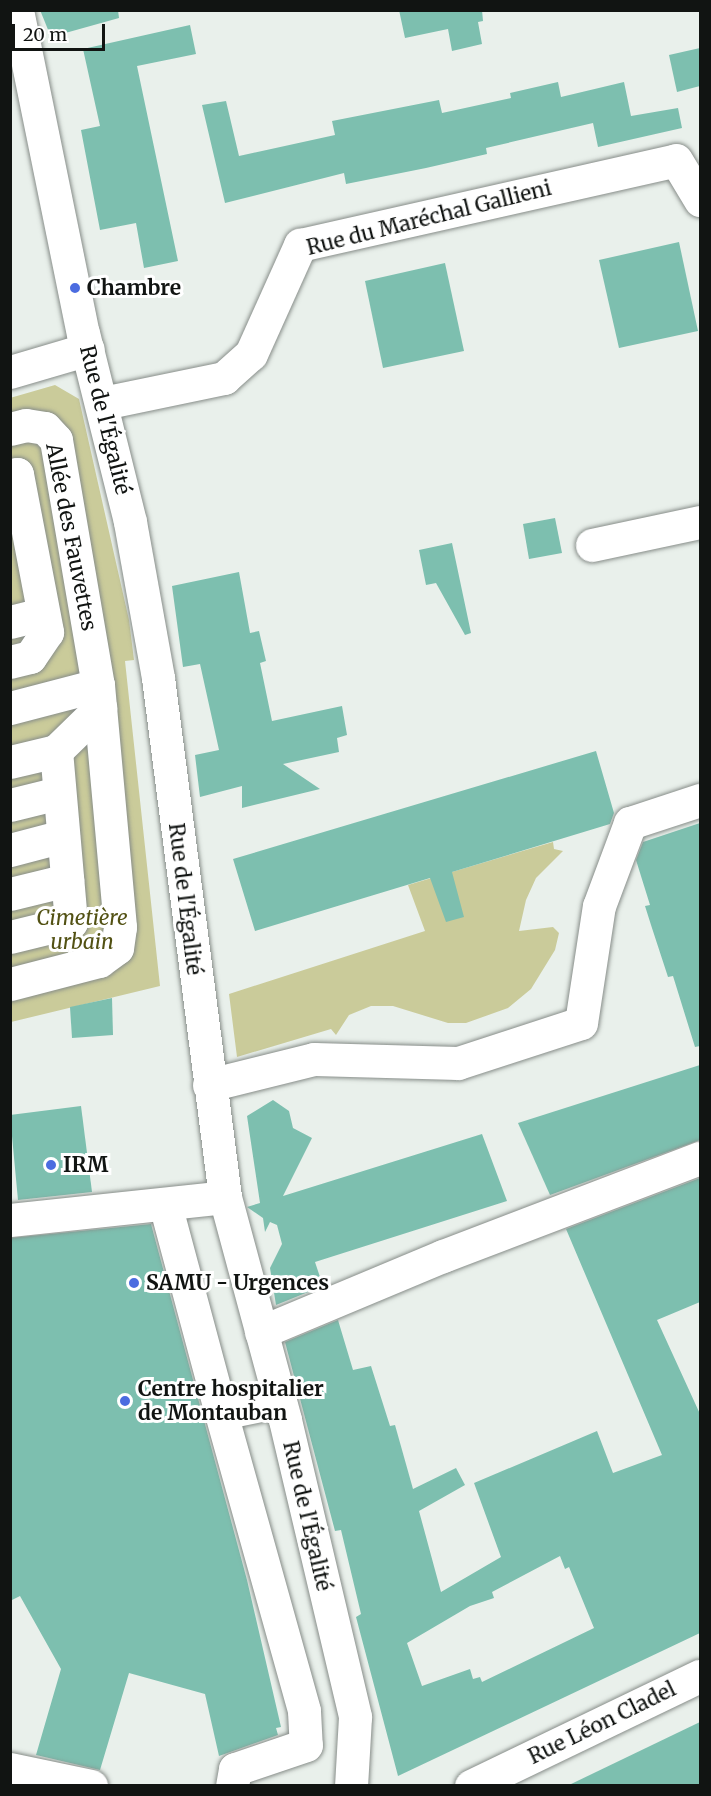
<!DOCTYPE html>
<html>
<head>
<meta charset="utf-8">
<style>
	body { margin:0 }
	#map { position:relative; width:711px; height:1796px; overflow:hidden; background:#e9f0eb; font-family:Merriweather,serif }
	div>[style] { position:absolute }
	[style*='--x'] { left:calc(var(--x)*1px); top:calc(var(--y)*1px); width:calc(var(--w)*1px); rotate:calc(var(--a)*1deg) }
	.green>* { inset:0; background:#cacb9a }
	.building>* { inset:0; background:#7dbfaf }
	.roads { filter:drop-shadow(0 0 2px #878d89) drop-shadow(0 0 2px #878d89) }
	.minor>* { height:33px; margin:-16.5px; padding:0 16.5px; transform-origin:16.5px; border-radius:16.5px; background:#fff }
	.major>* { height:33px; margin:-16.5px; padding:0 16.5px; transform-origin:16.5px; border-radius:16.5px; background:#fff }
	.dots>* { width:16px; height:16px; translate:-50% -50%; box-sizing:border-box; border:3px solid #fff; border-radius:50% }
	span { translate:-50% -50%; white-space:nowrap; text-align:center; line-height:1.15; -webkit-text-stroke:6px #fff; paint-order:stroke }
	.street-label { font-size:21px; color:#111412 }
	.poi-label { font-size:21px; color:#111412; font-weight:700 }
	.left { translate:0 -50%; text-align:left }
	.park-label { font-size:21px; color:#525113; font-style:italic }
	.frame { position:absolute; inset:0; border:12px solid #111412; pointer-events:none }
	.scale { position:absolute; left:12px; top:24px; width:93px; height:27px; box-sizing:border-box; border:3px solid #111412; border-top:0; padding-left:8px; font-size:18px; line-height:21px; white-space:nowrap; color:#111412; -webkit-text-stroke:4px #fff; paint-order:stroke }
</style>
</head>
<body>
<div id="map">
	<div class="green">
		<i style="clip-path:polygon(55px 385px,79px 399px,129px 620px,134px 660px,125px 661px,160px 986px,11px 1022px,10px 398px)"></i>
		<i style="clip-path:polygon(553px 842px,554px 849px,563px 851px,536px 878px,526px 900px,519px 931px,553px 927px,559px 933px,555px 950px,531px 989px,508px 1008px,466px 1023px,448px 1023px,393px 1006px,371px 1006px,349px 1015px,336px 1035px,331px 1029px,237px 1057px,229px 994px,425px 931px,408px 885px)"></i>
	</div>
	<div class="building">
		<i style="clip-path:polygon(40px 10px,118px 10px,119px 18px,51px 37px)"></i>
		<i style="clip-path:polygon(399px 10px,482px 10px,483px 21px,478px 22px,482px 44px,452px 51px,448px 29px,405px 38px)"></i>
		<i style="clip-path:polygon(190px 25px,196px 54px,137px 66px,178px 261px,144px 268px,136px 223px,100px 230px,81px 130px,100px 126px,83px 49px)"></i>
		<i style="clip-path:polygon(700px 48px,700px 86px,677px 92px,669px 55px)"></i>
		<i style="clip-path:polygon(558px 82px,561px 97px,624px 82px,631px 116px,678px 108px,682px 128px,598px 147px,593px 123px,486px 148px,487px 154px,426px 168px,346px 184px,344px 173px,225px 203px,202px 105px,226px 101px,239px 156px,335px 135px,332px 121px,439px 100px,442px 113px,511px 98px,510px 93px)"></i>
		<i style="clip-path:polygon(679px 242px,698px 331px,619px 348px,599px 260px)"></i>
		<i style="clip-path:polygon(445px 263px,464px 351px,383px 368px,365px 281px)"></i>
		<i style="clip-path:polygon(555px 518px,562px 553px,529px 559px,523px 524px)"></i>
		<i style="clip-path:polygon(452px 543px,471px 633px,465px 635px,436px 583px,426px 585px,419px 550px)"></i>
		<i style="clip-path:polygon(239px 572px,250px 633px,259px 631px,266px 661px,260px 663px,272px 721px,342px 706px,347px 735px,337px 738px,339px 752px,283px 764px,320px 789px,242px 808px,242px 786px,200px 797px,195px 755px,219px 750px,200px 664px,183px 667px,172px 586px)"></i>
		<i style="clip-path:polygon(596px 751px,614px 813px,610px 824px,452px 872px,464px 917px,446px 922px,430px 878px,255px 931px,233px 859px)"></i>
		<i style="clip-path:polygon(700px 823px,700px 1046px,695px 1047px,673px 976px,668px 977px,651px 925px,645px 906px,650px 905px,636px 860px,643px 842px)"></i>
		<i style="clip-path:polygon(112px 998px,113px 1035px,72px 1038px,70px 1007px)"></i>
		<i style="clip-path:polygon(700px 1065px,700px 1140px,550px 1195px,518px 1123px)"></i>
		<i style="clip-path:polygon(273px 1100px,289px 1111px,293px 1128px,312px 1138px,283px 1196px,482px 1134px,507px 1201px,315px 1262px,323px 1286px,276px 1305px,270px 1268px,282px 1244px,277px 1225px,270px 1222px,265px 1232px,263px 1218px,247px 1207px,260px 1203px,247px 1116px)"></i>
		<i style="clip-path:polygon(81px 1106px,92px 1192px,18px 1200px,10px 1115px)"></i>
		<i style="clip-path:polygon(evenodd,700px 1178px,700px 1302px,657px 1320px,700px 1414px,700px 1633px,398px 1776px,356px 1617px,361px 1614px,341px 1530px,335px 1531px,285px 1342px,338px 1320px,353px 1370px,371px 1366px,390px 1426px,395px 1425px,413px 1489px,456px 1468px,465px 1485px,419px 1511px,441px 1592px,501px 1557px,474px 1483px,597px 1431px,613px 1473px,662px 1455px,566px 1229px,700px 1178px,560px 1556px,565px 1569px,569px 1567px,594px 1628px,482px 1682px,480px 1677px,473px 1679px,470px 1669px,422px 1686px,407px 1643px,470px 1606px,494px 1598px,492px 1592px,560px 1556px)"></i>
		<i style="clip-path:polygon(151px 1224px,247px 1580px,281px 1727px,276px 1728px,278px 1735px,219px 1756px,205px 1694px,129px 1673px,100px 1770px,36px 1755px,61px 1669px,20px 1596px,10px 1601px,10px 1238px)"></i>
		<i style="clip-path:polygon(700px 1722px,699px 1785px,569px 1785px,675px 1734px)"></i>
	</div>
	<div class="roads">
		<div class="minor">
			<i style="--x:17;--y:10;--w:330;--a:78.5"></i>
			<i style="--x:83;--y:333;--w:195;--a:76"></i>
			<i style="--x:130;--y:522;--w:158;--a:79.8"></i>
			<i style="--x:158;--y:678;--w:523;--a:82.64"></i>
			<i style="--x:225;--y:1197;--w:231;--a:74.9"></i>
			<i style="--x:285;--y:1420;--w:305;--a:76.7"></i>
			<i style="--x:355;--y:1717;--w:69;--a:93.3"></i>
			<i style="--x:10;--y:372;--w:81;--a:-16.4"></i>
			<i style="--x:103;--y:403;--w:124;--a:-11.7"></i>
			<i style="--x:224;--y:378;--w:36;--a:-42"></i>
			<i style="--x:251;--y:354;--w:120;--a:-65.8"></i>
			<i style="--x:300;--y:245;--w:385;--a:-12.7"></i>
			<i style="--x:676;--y:160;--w:47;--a:59"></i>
			<i style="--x:10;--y:429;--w:16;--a:-14"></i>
			<i style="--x:26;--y:425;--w:19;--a:9"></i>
			<i style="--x:45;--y:428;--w:16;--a:47"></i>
			<i style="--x:56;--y:440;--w:249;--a:80.3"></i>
			<i style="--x:98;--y:685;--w:243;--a:84.8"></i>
			<i style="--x:120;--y:927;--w:21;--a:98"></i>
			<i style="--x:117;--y:948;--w:22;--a:144"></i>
			<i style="--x:99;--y:961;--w:92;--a:165.5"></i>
			<i style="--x:10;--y:475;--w:7;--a:-8"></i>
			<i style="--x:17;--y:474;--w:161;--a:79.2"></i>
			<i style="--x:47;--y:632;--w:30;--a:124"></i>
			<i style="--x:30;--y:657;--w:21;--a:166"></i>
			<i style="--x:592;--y:545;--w:110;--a:-12"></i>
			<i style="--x:10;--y:622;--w:34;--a:-14"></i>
			<i style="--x:10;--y:708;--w:91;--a:-14.6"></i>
			<i style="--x:10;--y:762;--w:47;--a:-13.4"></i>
			<i style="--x:56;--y:751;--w:62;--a:-44.3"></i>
			<i style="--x:10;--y:805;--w:50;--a:-13.8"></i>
			<i style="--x:10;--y:850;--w:55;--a:-14.8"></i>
			<i style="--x:10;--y:894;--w:59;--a:-13.8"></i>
			<i style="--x:10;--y:937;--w:63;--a:-13.8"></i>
			<i style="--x:71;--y:922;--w:172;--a:-95"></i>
			<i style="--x:209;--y:1085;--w:108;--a:-13.9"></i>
			<i style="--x:314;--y:1059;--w:144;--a:1.6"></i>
			<i style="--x:458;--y:1063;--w:129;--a:-18"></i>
			<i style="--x:581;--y:1023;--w:118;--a:-81.3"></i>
			<i style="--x:599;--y:906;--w:89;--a:-69.5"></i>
			<i style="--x:630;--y:823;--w:74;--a:-18.2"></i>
			<i style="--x:165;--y:1204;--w:216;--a:75"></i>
			<i style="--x:221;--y:1413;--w:60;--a:-11.5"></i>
			<i style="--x:10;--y:1220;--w:216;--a:-6.1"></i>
			<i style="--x:261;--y:1332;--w:197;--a:-22.7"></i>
			<i style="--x:443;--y:1256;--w:275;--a:-20.9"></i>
			<i style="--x:221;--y:1413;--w:309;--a:74.4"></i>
			<i style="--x:304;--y:1711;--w:34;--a:87"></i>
			<i style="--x:306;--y:1745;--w:75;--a:161.3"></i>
			<i style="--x:235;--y:1769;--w:17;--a:100"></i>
			<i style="--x:10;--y:1769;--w:83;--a:11.9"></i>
		</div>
		<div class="major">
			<i style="--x:471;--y:1786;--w:254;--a:-25.7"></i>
		</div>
	</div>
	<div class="dots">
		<i style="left:75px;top:288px;background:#4b6ce0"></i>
		<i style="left:51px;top:1165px;background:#4b6ce0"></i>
		<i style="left:134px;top:1283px;background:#4b6ce0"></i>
		<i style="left:125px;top:1401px;background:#4b6ce0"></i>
	</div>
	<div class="street-label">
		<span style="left:429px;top:218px;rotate:-14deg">Rue du Maréchal Gallieni</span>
		<span style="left:105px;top:420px;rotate:76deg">Rue de l'Égalité</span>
		<span style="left:71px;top:537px;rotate:79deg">Allée des Fauvettes</span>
		<span style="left:185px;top:899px;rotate:83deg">Rue de l'Égalité</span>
		<span style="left:307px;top:1516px;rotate:77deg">Rue de l'Égalité</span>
		<span style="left:602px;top:1723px;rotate:-26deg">Rue Léon Cladel</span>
	</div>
	<div class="poi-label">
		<span class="left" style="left:87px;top:288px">Chambre</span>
		<span class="left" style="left:63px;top:1165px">IRM</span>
		<span class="left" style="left:146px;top:1283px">SAMU - Urgences</span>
		<span class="left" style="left:138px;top:1401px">Centre hospitalier<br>de Montauban</span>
	</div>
	<div class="park-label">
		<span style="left:82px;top:930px">Cimetière<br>urbain</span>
	</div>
	<div class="frame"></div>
	<div class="scale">20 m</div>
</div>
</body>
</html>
